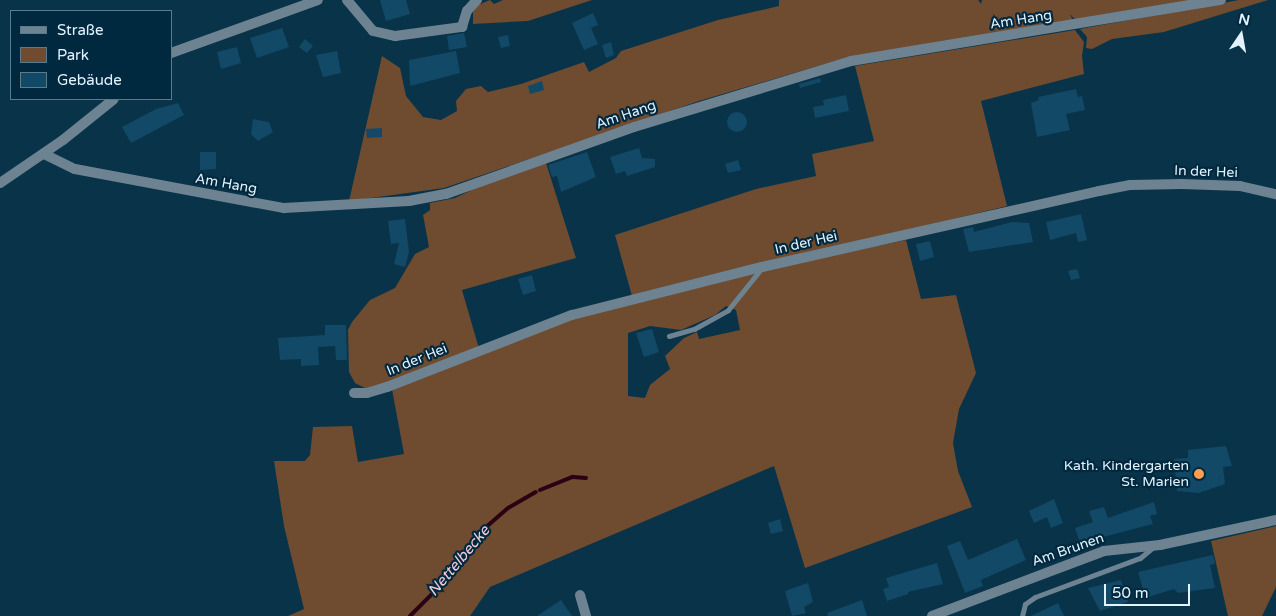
<!DOCTYPE html>
<html>
<head>
<meta charset="utf-8">
<style>
	body { margin:0 }
	#map { position:relative; width:1276px; height:616px; overflow:hidden; background:#093349; font-family:"Varela Round",sans-serif }
	div>[style] { position:absolute }
	[style*='--x'] { left:calc(var(--x)*1px); top:calc(var(--y)*1px); width:calc(var(--w)*1px); rotate:calc(var(--a)*1deg) }
	.green>* { inset:0; background:#6f4b2f }
	.stream>* { height:4px; margin:-2px; padding:0 2px; transform-origin:2px; border-radius:2px; background:#2c0014 }
	.building>* { inset:0; background:#124966 }
	.round { border-radius:50% }
	.lane>* { height:5px; margin:-2.5px; padding:0 2.5px; transform-origin:2.5px; border-radius:2.5px; background:#6d8391 }
	.street>* { height:10px; margin:-5px; padding:0 5px; transform-origin:5px; border-radius:5px; background:#6d8391 }
	.dots>* { width:14px; height:14px; translate:-50% -50%; box-sizing:border-box; border:2px solid #00293f; border-radius:50% }
	span { translate:-50% -50%; white-space:nowrap; text-align:center; line-height:1.15; -webkit-text-stroke:4.5px #00293f; paint-order:stroke }
	.street-label { font-size:14px; color:#e3f3fe }
	.poi-label { font-size:14px; color:#e3f3fe }
	.right { translate:-100% -50%; text-align:right }
	.water-label { font-size:15px; color:#f6ccd9; font-style:italic }
	.legend { position:absolute; left:10px; top:10px; width:162px; height:90px; box-sizing:border-box; background:#00293f; border:1px solid #5b7a8b; margin:0; padding:6px 9px; list-style:none; font-size:15px; color:#e3f3fe }
	.legend li { display:flex; align-items:center; gap:10px; height:25px }
	.legend b { width:25px; border:1px solid #5b7a8b }
	.north { position:absolute; left:1216px; top:10px; width:50px; height:50px; -webkit-text-stroke:4px #00293f; paint-order:stroke; rotate:12deg; font-size:14px; font-weight:700; line-height:20px; text-align:center; color:#e3f3fe }
	.north::after { content:''; display:block; margin:auto; width:18px; height:22px; background:#e3f3fe; clip-path:polygon(50% 0,100% 100%,50% 72%,0 100%) }
	.scale { position:absolute; left:1104px; top:584px; width:86px; height:22px; box-sizing:border-box; border:2px solid #e3f3fe; border-top:0; padding-left:6px; font-size:15px; line-height:18px; white-space:nowrap; color:#e3f3fe; -webkit-text-stroke:4px #00293f; paint-order:stroke }
</style>
</head>
<body>
<div id="map">
	<div class="green">
		<i style="clip-path:polygon(490px 0,494px 4px,503px 0,592px 0,528px 21px,473px 24px,473px 12px,478px 5px)"></i>
		<i style="clip-path:polygon(779px 0,978px 0,981px 4px,982px 0,1202px 0,1077px 22px,1070px 14px,1074px 23px,845px 58px,699px 101px,444px 188px,349px 201px,382px 56px,400px 68px,406px 96px,423px 117px,441px 120px,457px 111px,456px 101px,466px 89px,481px 86px,488px 92px,521px 84px,584px 62px,589px 72px,616px 58px,621px 51px,718px 20px,779px 6px)"></i>
		<i style="clip-path:polygon(1239px 0,1268px 0,1164px 32px,1112px 39px,1092px 49px,1086px 48px,1087px 37px,1080px 29px)"></i>
		<i style="clip-path:polygon(1075px 30px,1084px 42px,1082px 56px,1084px 74px,981px 101px,1007px 206px,632px 296px,615px 235px,756px 189px,816px 176px,812px 154px,874px 141px,855px 66px)"></i>
		<i style="clip-path:polygon(evenodd,546px 163px,576px 258px,462px 290px,480px 352px,577px 316px,743px 274px,906px 240px,921px 299px,956px 295px,976px 373px,959px 409px,953px 443px,958px 471px,972px 507px,805px 568px,774px 466px,490px 587px,470px 616px,288px 616px,304px 609px,284px 526px,274px 461px,305px 461px,310px 455px,313px 427px,352px 426px,358px 462px,404px 454px,391px 384px,367px 389px,355px 383px,349px 372px,348px 330px,352px 322px,370px 300px,395px 288px,415px 254px,429px 247px,423px 215px,430px 210px,430px 203px,455px 198px,487px 183px,546px 163px,726px 306px,736px 310px,740px 330px,699px 339px,697px 332px,684px 338px,665px 356px,670px 369px,650px 385px,645px 398px,628px 396px,628px 333px,650px 326px,681px 330px,715px 315px,726px 306px)"></i>
		<i style="clip-path:polygon(1276px 526px,1276px 587px,1262px 616px,1228px 616px,1211px 541px)"></i>
	</div>
	<div class="stream">
		<i style="--x:540;--y:490;--w:35;--a:-22"></i>
		<i style="--x:573;--y:477;--w:13;--a:4"></i>
		<i style="--x:410;--y:616;--w:45;--a:-45"></i>
		<i style="--x:442;--y:584;--w:71;--a:-52.5"></i>
		<i style="--x:485;--y:528;--w:30;--a:-41"></i>
		<i style="--x:508;--y:508;--w:32;--a:-30"></i>
	</div>
	<div class="building">
		<i style="clip-path:polygon(380px 0,406px 0,410px 14px,386px 21px)"></i>
		<i style="clip-path:polygon(593px 13px,598px 25px,591px 28px,598px 44px,584px 50px,572px 23px)"></i>
		<i style="clip-path:polygon(282px 28px,289px 47px,257px 58px,250px 38px)"></i>
		<i style="clip-path:polygon(464px 33px,467px 47px,449px 50px,447px 36px)"></i>
		<i style="clip-path:polygon(508px 35px,510px 46px,501px 48px,498px 37px)"></i>
		<i style="clip-path:polygon(305px 39px,313px 46px,307px 53px,299px 47px)"></i>
		<i style="clip-path:polygon(611px 42px,614px 55px,606px 58px,602px 45px)"></i>
		<i style="clip-path:polygon(237px 47px,241px 63px,221px 69px,217px 52px)"></i>
		<i style="clip-path:polygon(337px 51px,341px 73px,323px 77px,316px 55px)"></i>
		<i style="clip-path:polygon(456px 51px,460px 73px,410px 86px,409px 60px)"></i>
		<i style="clip-path:polygon(820px 78px,821px 82px,800px 88px,799px 84px)"></i>
		<i style="clip-path:polygon(542px 81px,544px 90px,530px 94px,528px 86px)"></i>
		<i style="clip-path:polygon(1076px 89px,1078px 97px,1082px 96px,1085px 110px,1066px 114px,1070px 130px,1037px 137px,1031px 103px,1039px 100px,1038px 97px)"></i>
		<i style="clip-path:polygon(846px 95px,849px 111px,815px 118px,813px 107px,824px 105px,823px 100px)"></i>
		<i style="clip-path:polygon(178px 103px,184px 115px,131px 143px,122px 127px,156px 109px)"></i>
		<i class="round" style="left:727px;top:112px;width:20px;height:20px"></i>
		<i style="clip-path:polygon(253px 119px,269px 122px,273px 132px,258px 141px,251px 134px)"></i>
		<i style="clip-path:polygon(382px 128px,382px 137px,367px 138px,366px 129px)"></i>
		<i style="clip-path:polygon(639px 148px,642px 158px,655px 159px,655px 167px,627px 176px,625px 171px,616px 174px,610px 157px)"></i>
		<i style="clip-path:polygon(200px 152px,216px 152px,216px 169px,200px 170px)"></i>
		<i style="clip-path:polygon(587px 152px,596px 177px,561px 192px,557px 176px,552px 177px,548px 165px)"></i>
		<i style="clip-path:polygon(738px 160px,741px 170px,728px 173px,725px 164px)"></i>
		<i style="clip-path:polygon(1081px 214px,1087px 240px,1078px 242px,1076px 233px,1050px 240px,1046px 222px)"></i>
		<i style="clip-path:polygon(405px 219px,409px 252px,405px 267px,394px 264px,399px 243px,391px 244px,388px 221px)"></i>
		<i style="clip-path:polygon(1012px 222px,1029px 223px,1033px 242px,969px 252px,963px 229px,973px 227px,974px 232px)"></i>
		<i style="clip-path:polygon(930px 241px,934px 257px,920px 261px,916px 244px)"></i>
		<i style="clip-path:polygon(1077px 269px,1080px 278px,1071px 280px,1068px 271px)"></i>
		<i style="clip-path:polygon(532px 275px,536px 291px,523px 295px,518px 279px)"></i>
		<i style="clip-path:polygon(325px 325px,346px 325px,347px 360px,336px 360px,335px 346px,318px 347px,319px 365px,301px 366px,301px 359px,280px 360px,278px 338px,325px 335px)"></i>
		<i style="clip-path:polygon(652px 329px,659px 352px,644px 357px,636px 333px)"></i>
		<i style="clip-path:polygon(1226px 446px,1232px 466px,1223px 467px,1225px 484px,1199px 493px,1177px 491px,1174px 459px,1188px 458px,1188px 450px)"></i>
		<i style="clip-path:polygon(1054px 499px,1063px 523px,1051px 528px,1047px 517px,1034px 523px,1029px 511px)"></i>
		<i style="clip-path:polygon(1154px 502px,1157px 514px,1150px 516px,1153px 524px,1080px 543px,1075px 528px,1093px 522px,1089px 511px,1104px 507px,1108px 518px)"></i>
		<i style="clip-path:polygon(780px 519px,783px 531px,771px 534px,768px 523px)"></i>
		<i style="clip-path:polygon(1017px 539px,1026px 560px,981px 580px,983px 586px,965px 593px,947px 546px,960px 541px,968px 560px)"></i>
		<i style="clip-path:polygon(1213px 555px,1215px 564px,1210px 565px,1215px 588px,1178px 593px,1174px 589px,1148px 597px,1146px 589px,1143px 589px,1138px 572px)"></i>
		<i style="clip-path:polygon(937px 563px,943px 584px,908px 592px,908px 594px,887px 601px,883px 589px,889px 587px,886px 578px)"></i>
		<i style="clip-path:polygon(1121px 580px,1128px 602px,1100px 611px,1088px 588px)"></i>
		<i style="clip-path:polygon(808px 583px,813px 602px,804px 607px,806px 613px,792px 616px,785px 591px)"></i>
		<i style="clip-path:polygon(561px 600px,572px 616px,537px 616px)"></i>
		<i style="clip-path:polygon(862px 600px,867px 616px,828px 616px,827px 613px)"></i>
		<i style="clip-path:polygon(1058px 603px,1064px 616px,1031px 616px)"></i>
	</div>
	<div class="lane">
		<i style="--x:669;--y:336;--w:26;--a:-16"></i>
		<i style="--x:694;--y:329;--w:39;--a:-29"></i>
		<i style="--x:728;--y:310;--w:51;--a:-51.3"></i>
		<i style="--x:1022;--y:616;--w:12;--a:-76"></i>
		<i style="--x:1025;--y:604;--w:12;--a:-35"></i>
		<i style="--x:1035;--y:597;--w:112;--a:-20.4"></i>
		<i style="--x:1140;--y:558;--w:16;--a:-40"></i>
	</div>
	<div class="street">
		<i style="--x:347;--y:0;--w:40;--a:50"></i>
		<i style="--x:373;--y:31;--w:23;--a:13"></i>
		<i style="--x:395;--y:36;--w:68;--a:-7.7"></i>
		<i style="--x:462;--y:27;--w:17;--a:-73"></i>
		<i style="--x:467;--y:11;--w:15;--a:-48"></i>
		<i style="--x:171;--y:53;--w:156;--a:-19.8"></i>
		<i style="--x:44;--y:154;--w:34;--a:26"></i>
		<i style="--x:75;--y:169;--w:213;--a:10.6"></i>
		<i style="--x:284;--y:208;--w:125;--a:-3.2"></i>
		<i style="--x:409;--y:201;--w:38;--a:-11"></i>
		<i style="--x:446;--y:194;--w:200;--a:-19.6"></i>
		<i style="--x:634;--y:127;--w:227;--a:-16.9"></i>
		<i style="--x:851;--y:61;--w:375;--a:-9.4"></i>
		<i style="--x:0;--y:183;--w:76;--a:-34.3"></i>
		<i style="--x:63;--y:140;--w:65;--a:-38.8"></i>
		<i style="--x:354;--y:393;--w:13;--a:0"></i>
		<i style="--x:367;--y:393;--w:21;--a:-17"></i>
		<i style="--x:387;--y:387;--w:199;--a:-21.3"></i>
		<i style="--x:572;--y:315;--w:196;--a:-14.2"></i>
		<i style="--x:762;--y:267;--w:345;--a:-12.7"></i>
		<i style="--x:1099;--y:191;--w:32;--a:-11"></i>
		<i style="--x:1130;--y:185;--w:52;--a:-1.1"></i>
		<i style="--x:1182;--y:184;--w:58;--a:2"></i>
		<i style="--x:1240;--y:186;--w:37;--a:13"></i>
		<i style="--x:580;--y:595;--w:22;--a:74"></i>
		<i style="--x:932;--y:616;--w:184;--a:-20.7"></i>
		<i style="--x:1104;--y:551;--w:56;--a:-6.1"></i>
		<i style="--x:1160;--y:545;--w:119;--a:-12.2"></i>
	</div>
	<div class="dots">
		<i style="left:1199px;top:474px;background:#fb9e51"></i>
	</div>
	<div class="street-label">
		<span style="left:1021px;top:20px;rotate:-9deg">Am Hang</span>
		<span style="left:626px;top:115px;rotate:-19deg">Am Hang</span>
		<span style="left:1206px;top:172px;rotate:2deg">In der Hei</span>
		<span style="left:226px;top:184px;rotate:10deg">Am Hang</span>
		<span style="left:806px;top:243px;rotate:-13deg">In der Hei</span>
		<span style="left:417px;top:360px;rotate:-22deg">In der Hei</span>
		<span style="left:1068px;top:550px;rotate:-19deg">Am Brunen</span>
	</div>
	<div class="poi-label">
		<span class="right" style="left:1189px;top:474px">Kath. Kindergarten<br>St. Marien</span>
	</div>
	<div class="water-label">
		<span style="left:459px;top:561px;rotate:-50deg">Nettelbecke</span>
	</div>
	<ul class="legend">
	<li><b style="height:6px;background:#6d8391"></b>Straße</li>
	<li><b style="height:14px;background:#6f4b2f"></b>Park</li>
	<li><b style="height:14px;background:#124966"></b>Gebäude</li>
	</ul>
	<div class="north">N</div>
	<div class="scale">50 m</div>
</div>
</body>
</html>
